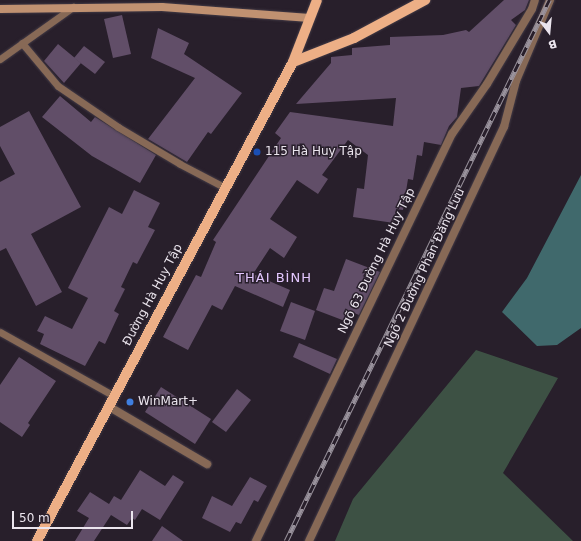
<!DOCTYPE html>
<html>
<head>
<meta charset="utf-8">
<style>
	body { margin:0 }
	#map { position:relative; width:581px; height:541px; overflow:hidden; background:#281f2b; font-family:"DejaVu Sans",sans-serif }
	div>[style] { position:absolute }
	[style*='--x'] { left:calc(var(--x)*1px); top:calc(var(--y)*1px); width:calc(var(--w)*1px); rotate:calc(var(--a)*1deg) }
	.green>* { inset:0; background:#3d5144 }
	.water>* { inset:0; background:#40696c }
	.building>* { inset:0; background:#614e68 }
	.roads { filter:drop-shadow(0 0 1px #433b46) drop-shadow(0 0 1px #433b46) }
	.lane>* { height:7px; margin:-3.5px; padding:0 3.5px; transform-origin:3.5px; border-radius:3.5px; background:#876956 }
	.street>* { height:8px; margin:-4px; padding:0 4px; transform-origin:4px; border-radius:4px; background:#876956 }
	.secondary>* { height:8px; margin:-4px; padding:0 4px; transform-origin:4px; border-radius:4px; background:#c09171 }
	.primary>* { height:10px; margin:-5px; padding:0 5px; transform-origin:5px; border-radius:5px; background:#edaf86 }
	.rail>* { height:4.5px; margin-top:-2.25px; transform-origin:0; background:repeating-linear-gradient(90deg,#281f2b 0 9px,#99929c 0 18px); box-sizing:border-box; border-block:1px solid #99929c }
	.dots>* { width:11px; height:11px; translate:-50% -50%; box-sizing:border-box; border:2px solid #281f2b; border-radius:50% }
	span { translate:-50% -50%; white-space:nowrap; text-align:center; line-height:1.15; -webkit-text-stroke:3px #281f2b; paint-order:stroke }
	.poi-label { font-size:12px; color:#ebe5ee }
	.left { translate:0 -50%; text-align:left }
	.street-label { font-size:12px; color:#ebe5ee }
	.neighbourhood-label { font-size:13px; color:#e3c7fe; letter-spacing:1px }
	.north { position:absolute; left:529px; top:12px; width:40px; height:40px; -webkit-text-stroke:3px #281f2b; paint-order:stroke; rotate:164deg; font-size:11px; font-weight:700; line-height:16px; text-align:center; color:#ebe5ee }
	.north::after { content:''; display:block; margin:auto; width:14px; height:18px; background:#ebe5ee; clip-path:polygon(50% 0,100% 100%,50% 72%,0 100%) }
	.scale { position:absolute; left:12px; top:511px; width:121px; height:18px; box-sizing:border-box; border:2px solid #ebe5ee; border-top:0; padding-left:5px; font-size:12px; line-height:14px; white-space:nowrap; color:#ebe5ee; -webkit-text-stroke:3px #281f2b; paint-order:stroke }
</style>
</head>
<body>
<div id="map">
	<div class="green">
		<i style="clip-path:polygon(476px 350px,558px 378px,503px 473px,573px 541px,335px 541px,353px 499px)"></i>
	</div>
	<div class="water">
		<i style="clip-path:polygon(581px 175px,581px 328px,557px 345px,537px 346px,502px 312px,527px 278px)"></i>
	</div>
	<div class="building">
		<i style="clip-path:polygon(504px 0,529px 0,525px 10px,511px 20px,516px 25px,479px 86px,461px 88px,457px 117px,449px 126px,441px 145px,424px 142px,422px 156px,417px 155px,413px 180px,408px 179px,403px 210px,396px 209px,394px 223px,353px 217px,357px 188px,364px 189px,368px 155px,348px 140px,322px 175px,328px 179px,318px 194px,297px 180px,270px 219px,297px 237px,284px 258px,270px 248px,253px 274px,290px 290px,283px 307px,235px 286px,222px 310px,212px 305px,188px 350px,163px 337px,196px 275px,201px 277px,216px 242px,213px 240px,281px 138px,275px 133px,290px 112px,393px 126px,396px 98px,296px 104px,331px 63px,331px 57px,352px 55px,352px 48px,390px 45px,390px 37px,443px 35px,466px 30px,469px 32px)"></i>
		<i style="clip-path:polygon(122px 15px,131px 54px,113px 58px,104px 19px)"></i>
		<i style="clip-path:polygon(158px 28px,189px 43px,184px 54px,242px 93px,211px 134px,208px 132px,187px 162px,148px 139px,195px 78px,151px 58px)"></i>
		<i style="clip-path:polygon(58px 44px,81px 63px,64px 83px,44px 61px)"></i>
		<i style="clip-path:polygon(84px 46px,105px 62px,95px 74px,74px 58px)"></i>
		<i style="clip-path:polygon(60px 96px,91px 122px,95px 117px,156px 155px,140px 183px,92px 156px,42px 117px)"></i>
		<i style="clip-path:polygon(29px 111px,81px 207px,31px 234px,62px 292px,36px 306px,6px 248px,0 251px,0 182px,15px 174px,0 146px,0 127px)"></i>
		<i style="clip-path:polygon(134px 190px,160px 203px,148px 227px,155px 230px,137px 264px,133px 262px,121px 287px,125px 289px,114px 311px,119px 314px,105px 344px,99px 341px,85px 366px,40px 344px,44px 334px,37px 331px,45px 316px,72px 329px,88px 298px,68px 288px,109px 207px,122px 214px)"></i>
		<i style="clip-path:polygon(346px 259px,380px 272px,359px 315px,349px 311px,345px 321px,316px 310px,324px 288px,334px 291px)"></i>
		<i style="clip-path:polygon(291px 302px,315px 311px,305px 340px,280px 331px)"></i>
		<i style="clip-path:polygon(299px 343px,337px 359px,330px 374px,293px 357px)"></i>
		<i style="clip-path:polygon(19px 357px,56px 381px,28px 423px,30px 425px,22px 437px,0 422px,0 385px)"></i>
		<i style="clip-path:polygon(161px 387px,211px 419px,195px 444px,145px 412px)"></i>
		<i style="clip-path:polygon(237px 389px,251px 400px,226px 432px,212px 422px)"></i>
		<i style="clip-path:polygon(140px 470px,165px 486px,173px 475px,184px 482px,160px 520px,142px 509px,135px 520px,132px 518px,127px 525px,111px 515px,94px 541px,75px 541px,89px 518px,77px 511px,90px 492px,109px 504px,114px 496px,121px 500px)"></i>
		<i style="clip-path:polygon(250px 477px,267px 486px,258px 502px,254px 500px,241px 524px,236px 522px,230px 532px,202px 518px,212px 496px,232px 506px)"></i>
		<i style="clip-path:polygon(162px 526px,183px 541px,152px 541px)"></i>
	</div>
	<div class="roads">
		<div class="lane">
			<i style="--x:22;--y:43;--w:56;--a:50.1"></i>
			<i style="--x:58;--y:86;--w:73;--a:34.3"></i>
			<i style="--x:118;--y:127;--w:72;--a:30.8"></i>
			<i style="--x:180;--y:164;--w:52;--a:27.6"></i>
			<i style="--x:0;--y:59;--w:90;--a:-35.5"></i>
			<i style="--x:0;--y:332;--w:131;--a:29.3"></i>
		</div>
		<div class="street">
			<i style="--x:108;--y:406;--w:115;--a:30.4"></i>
			<i style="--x:256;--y:541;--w:452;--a:-64.3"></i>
			<i style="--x:452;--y:134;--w:61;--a:-55"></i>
			<i style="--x:487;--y:84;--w:87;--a:-59"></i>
			<i style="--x:532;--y:9;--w:9;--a:-72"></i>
			<i style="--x:309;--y:541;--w:458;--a:-64.8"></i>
			<i style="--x:504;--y:127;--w:48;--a:-75.4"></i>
			<i style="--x:516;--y:81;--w:88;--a:-67.2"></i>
		</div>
		<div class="secondary">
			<i style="--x:0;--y:9;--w:162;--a:-0.7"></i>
			<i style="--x:162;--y:7;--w:148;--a:4.3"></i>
		</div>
		<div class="primary">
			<i style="--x:293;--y:62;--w:66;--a:-21.5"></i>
			<i style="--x:354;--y:38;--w:81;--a:-28.2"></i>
			<i style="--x:37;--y:541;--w:543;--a:-61.88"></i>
			<i style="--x:293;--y:62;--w:66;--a:-68.8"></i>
		</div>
	</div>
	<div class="rail">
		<i style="--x:286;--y:541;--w:602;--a:-64.07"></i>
	</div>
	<div class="dots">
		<i style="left:257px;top:152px;background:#1a4fb4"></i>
		<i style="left:130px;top:402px;background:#3f7fe0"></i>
	</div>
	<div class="poi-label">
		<span class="left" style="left:265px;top:152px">115 Hà Huy Tập</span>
		<span class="left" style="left:138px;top:402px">WinMart+</span>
	</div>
	<div class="street-label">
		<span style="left:377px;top:261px;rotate:-64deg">Ngõ 63 Đường Hà Huy Tập</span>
		<span style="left:425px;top:268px;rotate:-65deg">Ngõ 2 Đường Phan Đăng Lưu</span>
		<span style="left:153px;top:295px;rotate:-62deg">Đường Hà Huy Tập</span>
	</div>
	<div class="neighbourhood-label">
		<span style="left:274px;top:278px">THÁI BÌNH</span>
	</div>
	<div class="north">B</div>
	<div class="scale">50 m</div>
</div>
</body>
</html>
